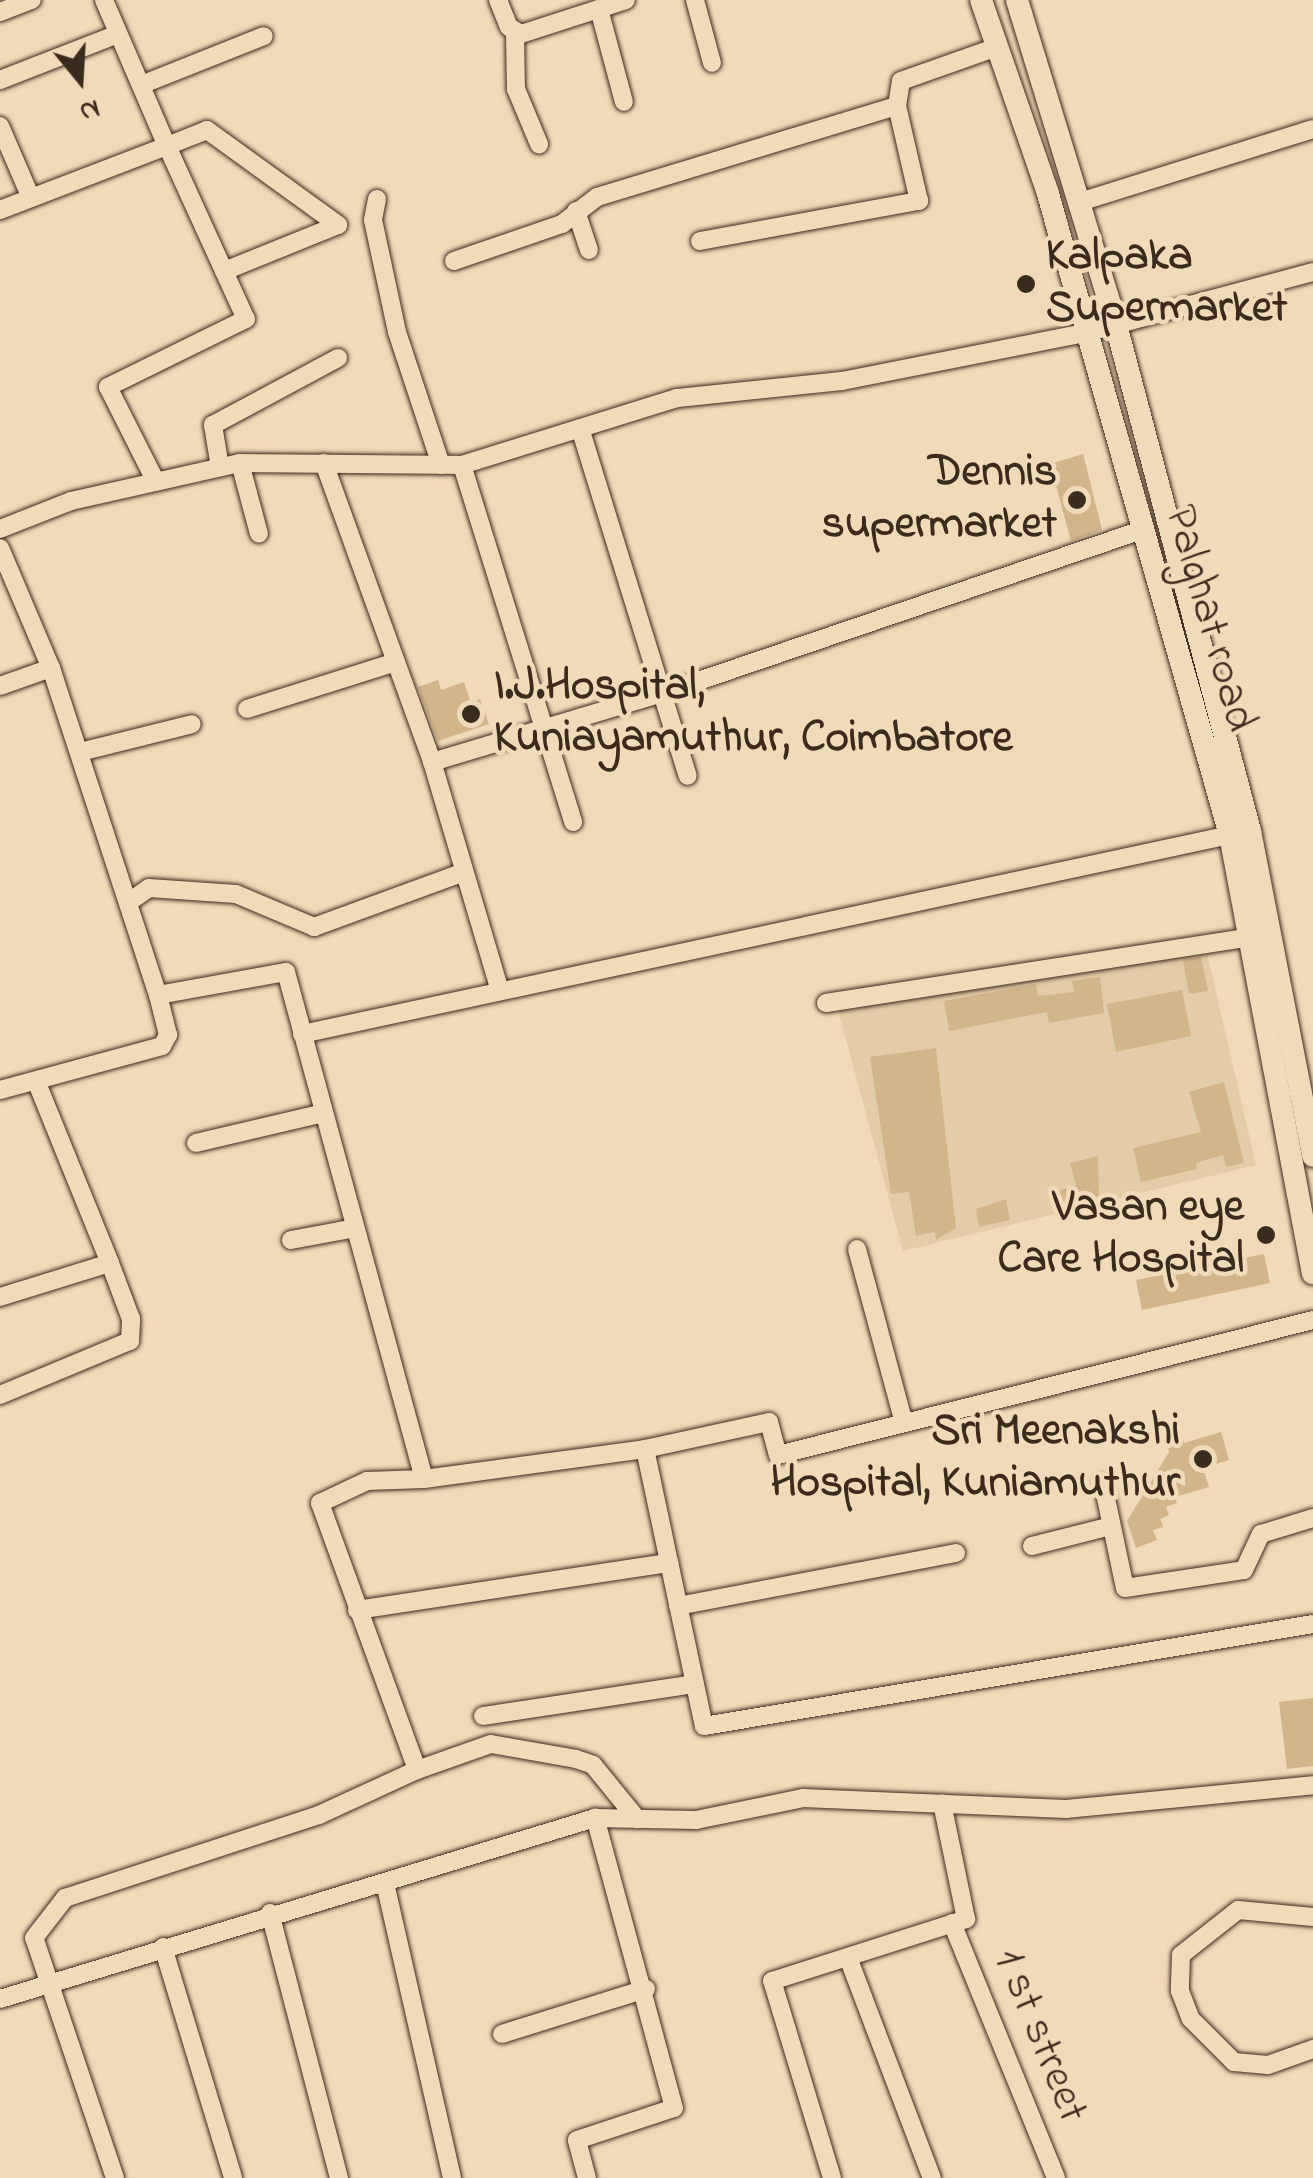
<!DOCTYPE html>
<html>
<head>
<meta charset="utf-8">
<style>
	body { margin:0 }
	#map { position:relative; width:1313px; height:2178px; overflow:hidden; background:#efdab9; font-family:"Indie Flower",sans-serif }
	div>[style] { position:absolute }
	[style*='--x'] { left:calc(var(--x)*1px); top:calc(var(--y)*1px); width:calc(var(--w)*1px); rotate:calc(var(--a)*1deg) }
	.built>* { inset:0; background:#e3cca8 }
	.building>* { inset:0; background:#d1b68b }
	.roads { filter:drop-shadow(0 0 2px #3b2a1e) drop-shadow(0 0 2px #3b2a1e) }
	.minor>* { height:18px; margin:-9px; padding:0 9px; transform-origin:9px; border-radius:9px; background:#efdab9 }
	.major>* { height:22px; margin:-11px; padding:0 11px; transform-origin:11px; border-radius:11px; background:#efdab9 }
	.dots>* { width:28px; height:28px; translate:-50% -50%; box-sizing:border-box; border:5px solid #efdab9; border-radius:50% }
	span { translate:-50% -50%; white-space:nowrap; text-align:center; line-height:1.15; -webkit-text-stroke:9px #efdab9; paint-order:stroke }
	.poi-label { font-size:45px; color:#3b2a1e; font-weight:700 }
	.left { translate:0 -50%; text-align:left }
	.right { translate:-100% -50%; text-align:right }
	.street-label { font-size:45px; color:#3b2a1e }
	.north { position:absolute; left:30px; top:30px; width:100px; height:100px; -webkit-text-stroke:8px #efdab9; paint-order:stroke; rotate:162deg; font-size:28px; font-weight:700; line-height:40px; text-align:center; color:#3b2a1e }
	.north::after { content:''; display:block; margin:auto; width:35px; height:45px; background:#3b2a1e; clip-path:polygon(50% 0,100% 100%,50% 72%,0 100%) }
</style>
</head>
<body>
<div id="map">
	<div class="built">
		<i style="clip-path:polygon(1207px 953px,1256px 1165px,903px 1251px,838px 1010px)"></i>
	</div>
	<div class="building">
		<i style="clip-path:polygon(1083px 454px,1102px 530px,1071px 541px,1050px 464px)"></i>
		<i style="clip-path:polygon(438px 680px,441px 690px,464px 682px,471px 703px,480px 699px,489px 724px,438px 741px,418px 687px)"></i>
		<i style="clip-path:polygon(1201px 957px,1208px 991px,1189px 994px,1183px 960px)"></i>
		<i style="clip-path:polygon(1100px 977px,1104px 1013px,1049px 1023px,1047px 1012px,949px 1031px,944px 1001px,1036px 984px,1038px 996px,1074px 992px,1072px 981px)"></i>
		<i style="clip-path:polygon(1182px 990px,1191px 1036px,1116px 1052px,1107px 1004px)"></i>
		<i style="clip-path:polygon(936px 1048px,956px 1228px,936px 1240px,935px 1232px,916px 1236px,909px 1192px,891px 1194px,870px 1057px)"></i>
		<i style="clip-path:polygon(1224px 1082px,1244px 1163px,1226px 1167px,1223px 1155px,1196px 1163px,1197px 1169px,1141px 1182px,1133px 1148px,1201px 1132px,1189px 1092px)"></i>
		<i style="clip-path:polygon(1098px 1156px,1099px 1196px,1053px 1208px,1052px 1193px,1076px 1185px,1070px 1163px)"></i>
		<i style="clip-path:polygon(1006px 1199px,1010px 1220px,979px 1227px,976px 1209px)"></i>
		<i style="clip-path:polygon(1264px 1254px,1270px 1283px,1142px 1310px,1136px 1280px)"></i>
		<i style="clip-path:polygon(1180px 1427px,1184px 1443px,1221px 1432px,1229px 1460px,1203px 1468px,1209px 1487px,1175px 1497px,1177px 1503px,1166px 1507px,1169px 1515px,1160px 1519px,1163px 1527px,1153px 1530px,1157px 1540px,1136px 1548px,1127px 1521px,1169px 1452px,1164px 1432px)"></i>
		<i style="clip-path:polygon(1313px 1698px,1313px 1766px,1287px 1769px,1279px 1702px)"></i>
	</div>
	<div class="roads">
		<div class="minor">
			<i style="--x:104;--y:0;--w:159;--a:66.7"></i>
			<i style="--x:167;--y:146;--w:43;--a:-21.8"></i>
			<i style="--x:207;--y:130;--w:162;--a:35.9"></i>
			<i style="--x:338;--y:225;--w:123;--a:158"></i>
			<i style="--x:498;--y:0;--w:29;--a:68"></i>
			<i style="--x:509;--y:27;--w:14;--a:30"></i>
			<i style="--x:521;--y:34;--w:110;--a:-17.9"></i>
			<i style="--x:695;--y:0;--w:65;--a:74.9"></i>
			<i style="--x:599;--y:9;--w:96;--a:75"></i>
			<i style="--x:0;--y:12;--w:34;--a:-21"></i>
			<i style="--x:515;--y:34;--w:55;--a:89"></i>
			<i style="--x:516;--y:89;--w:60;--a:67.3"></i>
			<i style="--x:0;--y:80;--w:127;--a:-21.3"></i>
			<i style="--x:141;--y:85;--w:132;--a:-21.7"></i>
			<i style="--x:0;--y:126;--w:78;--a:66.7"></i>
			<i style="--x:377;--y:199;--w:21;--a:101"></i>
			<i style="--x:373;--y:220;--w:115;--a:77.9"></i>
			<i style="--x:397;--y:332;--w:140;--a:71.7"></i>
			<i style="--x:1080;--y:202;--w:244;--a:-17.4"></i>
			<i style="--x:0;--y:210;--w:179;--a:-21"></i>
			<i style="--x:167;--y:146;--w:190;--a:65.5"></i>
			<i style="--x:246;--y:319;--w:154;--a:153.8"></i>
			<i style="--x:108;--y:387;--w:106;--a:63.2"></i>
			<i style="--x:576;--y:211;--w:41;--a:71.6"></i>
			<i style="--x:700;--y:241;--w:223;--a:-10.4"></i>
			<i style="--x:919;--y:201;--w:98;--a:-103"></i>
			<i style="--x:897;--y:106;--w:25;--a:-81"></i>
			<i style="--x:901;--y:81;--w:102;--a:-19.5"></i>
			<i style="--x:454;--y:261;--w:114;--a:-18.9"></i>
			<i style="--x:562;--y:224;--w:44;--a:-37.6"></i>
			<i style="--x:597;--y:197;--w:313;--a:-16.9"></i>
			<i style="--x:580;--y:428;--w:364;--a:72.8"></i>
			<i style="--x:240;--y:463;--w:73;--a:75"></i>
			<i style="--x:324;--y:463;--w:318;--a:70.1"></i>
			<i style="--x:462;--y:465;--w:374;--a:72.7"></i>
			<i style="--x:220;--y:467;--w:43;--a:-99.5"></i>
			<i style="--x:213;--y:425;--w:142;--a:-28.2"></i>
			<i style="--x:0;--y:529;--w:76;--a:-21.5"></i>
			<i style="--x:71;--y:501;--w:173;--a:-12.7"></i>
			<i style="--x:240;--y:463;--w:222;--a:0.5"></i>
			<i style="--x:462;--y:465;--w:225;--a:-17.3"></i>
			<i style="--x:677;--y:398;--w:166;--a:-5.9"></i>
			<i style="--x:842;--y:381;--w:252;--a:-11.2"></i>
			<i style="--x:1089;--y:332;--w:232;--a:-15"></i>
			<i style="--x:0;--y:548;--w:130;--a:67"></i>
			<i style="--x:51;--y:668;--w:344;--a:71.9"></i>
			<i style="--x:158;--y:995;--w:130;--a:-10.2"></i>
			<i style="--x:286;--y:972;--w:525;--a:74.77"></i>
			<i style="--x:424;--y:1479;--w:223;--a:-7.7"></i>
			<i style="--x:645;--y:1449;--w:283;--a:78"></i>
			<i style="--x:704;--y:1726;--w:617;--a:-9.51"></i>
			<i style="--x:0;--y:686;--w:54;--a:-19.4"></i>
			<i style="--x:247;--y:709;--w:156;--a:-17.5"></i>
			<i style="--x:80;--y:752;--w:115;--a:-14"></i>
			<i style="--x:129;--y:902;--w:24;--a:-35"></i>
			<i style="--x:149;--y:888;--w:87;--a:3.9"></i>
			<i style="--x:236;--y:894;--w:85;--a:22.9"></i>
			<i style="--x:314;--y:927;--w:160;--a:-20.1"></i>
			<i style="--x:500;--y:991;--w:239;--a:-106.5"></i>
			<i style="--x:432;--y:762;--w:244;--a:-16.7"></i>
			<i style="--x:666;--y:692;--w:500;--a:-18.8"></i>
			<i style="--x:826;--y:1003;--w:430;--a:-8.8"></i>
			<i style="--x:302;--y:1034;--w:949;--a:-12.1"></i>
			<i style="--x:0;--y:1090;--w:168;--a:-15.2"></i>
			<i style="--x:162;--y:1046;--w:13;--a:-61"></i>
			<i style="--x:168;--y:1035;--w:41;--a:-104"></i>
			<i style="--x:196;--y:1143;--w:131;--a:-13.2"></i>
			<i style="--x:291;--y:1240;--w:65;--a:-10.6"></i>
			<i style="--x:857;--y:1249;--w:180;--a:74.9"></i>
			<i style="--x:0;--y:1297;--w:115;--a:-17.2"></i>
			<i style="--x:110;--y:1263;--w:196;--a:-112.1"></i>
			<i style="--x:0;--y:1395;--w:141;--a:-22.6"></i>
			<i style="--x:130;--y:1341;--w:22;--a:-87"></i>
			<i style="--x:131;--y:1319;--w:60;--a:-110.6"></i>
			<i style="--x:645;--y:1449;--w:127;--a:-12.3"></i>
			<i style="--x:769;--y:1422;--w:34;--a:75"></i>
			<i style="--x:778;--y:1455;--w:552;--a:-14.16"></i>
			<i style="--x:424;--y:1479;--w:57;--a:178"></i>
			<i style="--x:367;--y:1481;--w:52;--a:154.9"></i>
			<i style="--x:320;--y:1503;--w:284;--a:70"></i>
			<i style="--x:417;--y:1770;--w:78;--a:-19.4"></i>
			<i style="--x:491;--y:1744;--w:86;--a:10"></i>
			<i style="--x:576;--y:1759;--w:18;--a:19"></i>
			<i style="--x:593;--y:1765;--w:70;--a:50.8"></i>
			<i style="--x:1103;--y:1484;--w:106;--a:78.1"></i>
			<i style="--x:1125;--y:1588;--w:120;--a:-8.6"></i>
			<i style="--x:1244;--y:1570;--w:40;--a:-65"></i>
			<i style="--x:1261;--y:1534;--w:54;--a:-17.1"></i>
			<i style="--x:1032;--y:1546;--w:81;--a:-14.2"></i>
			<i style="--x:678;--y:1606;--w:283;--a:-10.8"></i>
			<i style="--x:357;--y:1610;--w:316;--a:-8.6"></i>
			<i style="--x:483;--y:1716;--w:214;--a:-8.6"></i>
			<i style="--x:385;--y:1883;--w:303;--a:77.2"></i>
			<i style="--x:270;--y:1913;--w:274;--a:75.4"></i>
			<i style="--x:1313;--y:1917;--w:75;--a:-174.7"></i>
			<i style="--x:1238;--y:1910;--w:73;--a:141.7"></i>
			<i style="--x:1181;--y:1955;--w:36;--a:92"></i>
			<i style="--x:1180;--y:1991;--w:30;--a:69"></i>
			<i style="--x:1191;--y:2019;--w:61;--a:45"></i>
			<i style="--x:1234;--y:2062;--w:34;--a:5"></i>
			<i style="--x:1268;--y:2065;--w:48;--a:-19.6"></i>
			<i style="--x:952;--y:1923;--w:275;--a:67.8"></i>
			<i style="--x:163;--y:1947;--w:241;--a:73.1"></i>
			<i style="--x:849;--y:1960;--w:233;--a:69.2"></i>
			<i style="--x:0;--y:1999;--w:622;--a:-16.92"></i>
			<i style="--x:595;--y:1818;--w:101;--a:1.1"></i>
			<i style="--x:696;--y:1820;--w:109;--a:-11.6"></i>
			<i style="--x:803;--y:1798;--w:263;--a:2.4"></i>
			<i style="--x:1066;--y:1809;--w:248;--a:-5.5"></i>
			<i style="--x:502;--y:2034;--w:151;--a:-17.4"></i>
			<i style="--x:115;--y:2178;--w:253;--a:-108.6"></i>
			<i style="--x:34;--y:1938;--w:51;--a:-52.2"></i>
			<i style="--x:65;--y:1898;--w:267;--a:-18.1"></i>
			<i style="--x:319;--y:1815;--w:108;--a:-24.7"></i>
			<i style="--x:587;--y:2178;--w:39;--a:-105"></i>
			<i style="--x:577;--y:2140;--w:102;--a:-18.3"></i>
			<i style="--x:674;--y:2108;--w:301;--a:-105.2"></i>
			<i style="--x:832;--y:2178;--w:206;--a:-106.9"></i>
			<i style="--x:772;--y:1981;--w:204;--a:-17.7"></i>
			<i style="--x:966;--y:1919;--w:118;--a:-101.7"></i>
		</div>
		<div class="major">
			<i style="--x:981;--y:0;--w:205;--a:70.9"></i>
			<i style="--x:1048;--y:194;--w:666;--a:74.15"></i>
			<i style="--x:1230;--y:835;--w:446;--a:79.3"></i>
			<i style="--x:1017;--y:0;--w:336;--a:73"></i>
			<i style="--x:1115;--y:321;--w:528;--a:75.17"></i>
			<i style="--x:1250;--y:831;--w:331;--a:79"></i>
		</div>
	</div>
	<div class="dots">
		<i style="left:1026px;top:284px;background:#3b2a1e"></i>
		<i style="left:1077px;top:500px;background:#3b2a1e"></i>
		<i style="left:471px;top:714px;background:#3b2a1e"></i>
		<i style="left:1266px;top:1235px;background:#3b2a1e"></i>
		<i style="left:1203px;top:1459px;background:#3b2a1e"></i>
	</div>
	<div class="poi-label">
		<span class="left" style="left:1046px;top:284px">Kalpaka<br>Supermarket</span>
		<span class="right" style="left:1057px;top:500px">Dennis<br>supermarket</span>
		<span class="left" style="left:494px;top:714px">I.J.Hospital,<br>Kuniayamuthur, Coimbatore</span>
		<span class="right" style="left:1244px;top:1235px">Vasan eye<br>Care Hospital</span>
		<span class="right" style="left:1180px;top:1459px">Sri Meenakshi<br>Hospital, Kuniamuthur</span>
	</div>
	<div class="street-label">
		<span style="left:1208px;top:619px;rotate:74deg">Palghat road</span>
		<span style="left:1039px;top:2036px;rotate:68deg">1 st street</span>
	</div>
	<div class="north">N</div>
</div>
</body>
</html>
